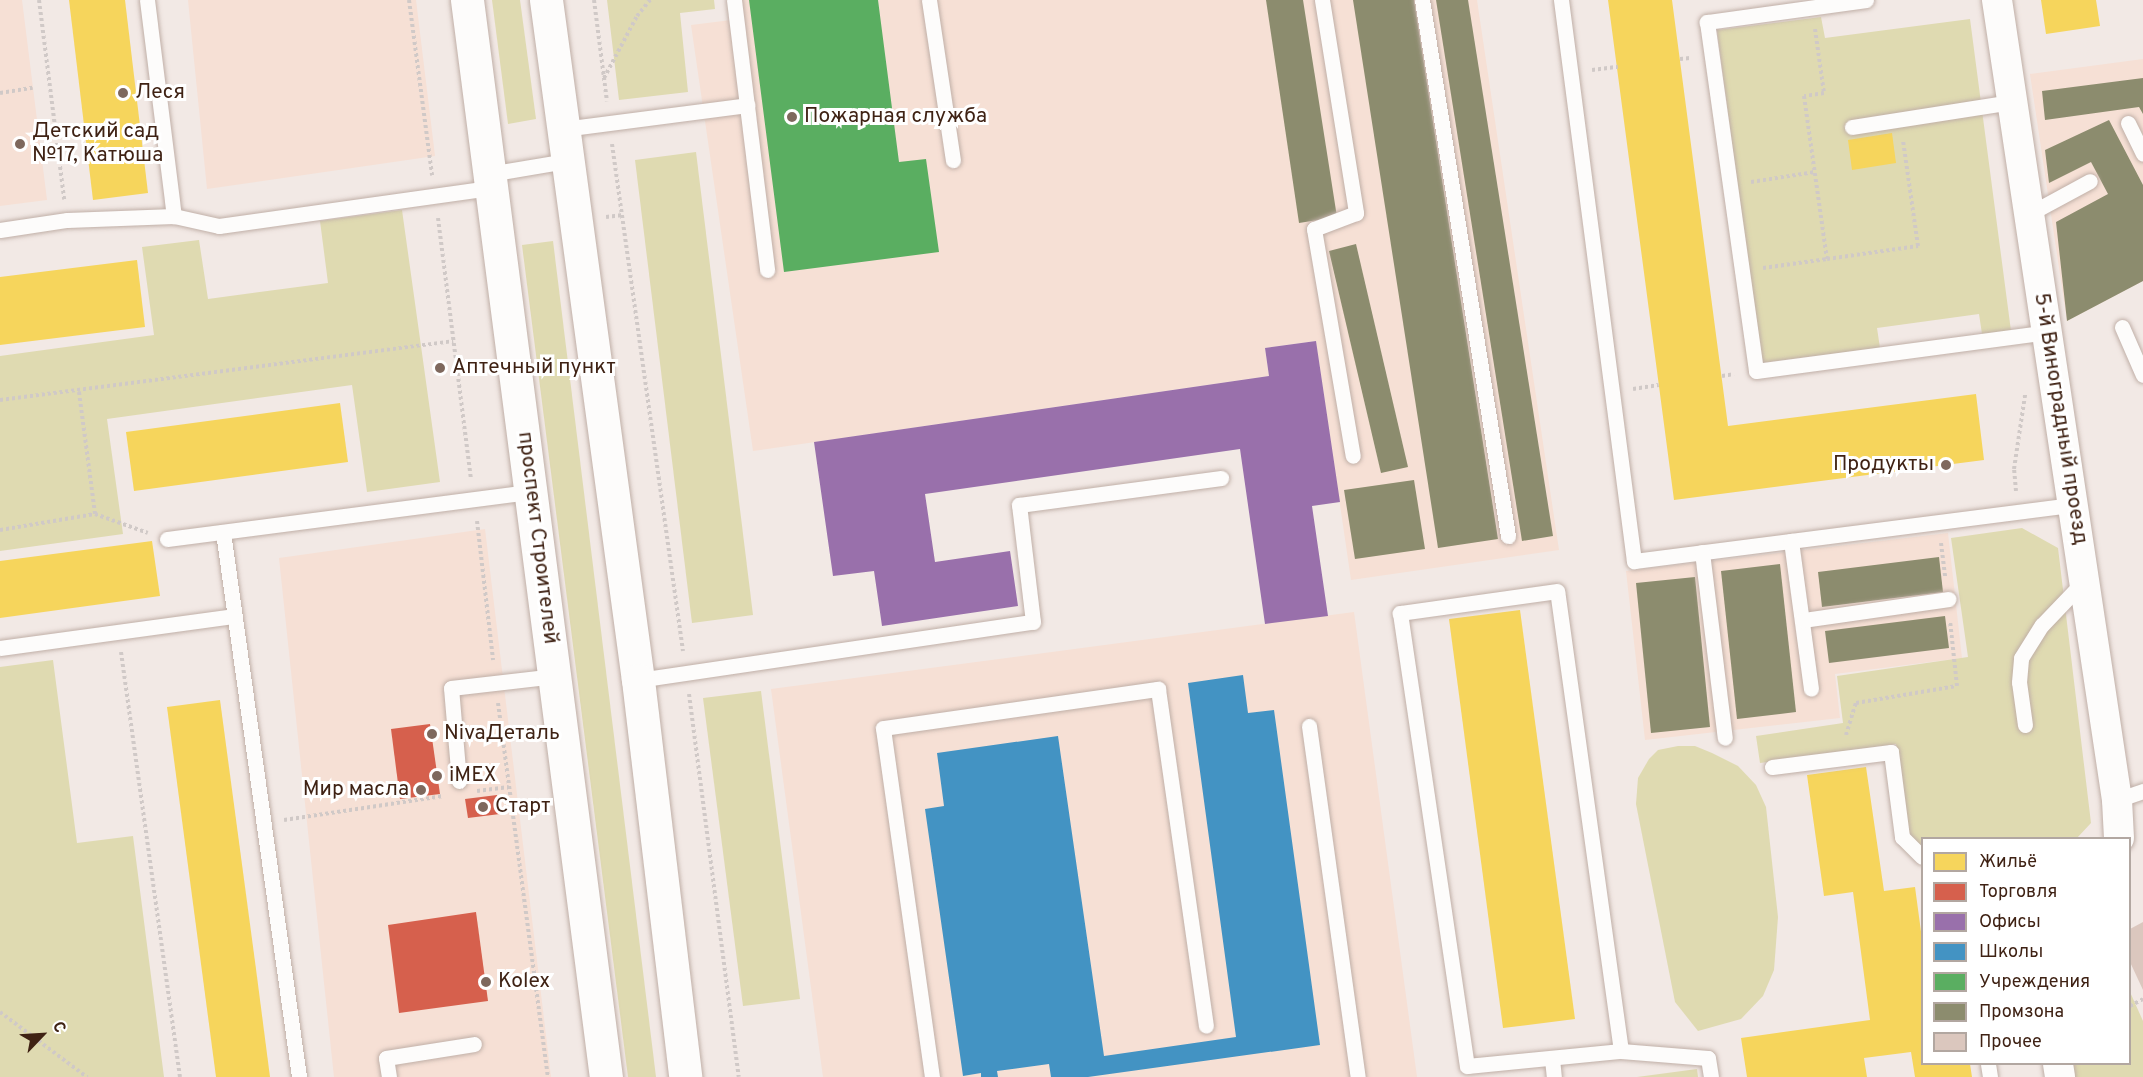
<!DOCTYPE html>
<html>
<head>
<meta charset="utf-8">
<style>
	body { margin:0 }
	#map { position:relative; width:2143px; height:1077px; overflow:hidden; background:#f2e9e5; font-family:Overpass,sans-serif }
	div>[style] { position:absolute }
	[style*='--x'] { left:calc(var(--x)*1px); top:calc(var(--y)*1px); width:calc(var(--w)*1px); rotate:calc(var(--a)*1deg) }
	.built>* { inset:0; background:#f6e0d5 }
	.green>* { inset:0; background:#dfdab1 }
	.homes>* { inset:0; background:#f6d55c }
	.shops>* { inset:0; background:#d6604d }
	.offices>* { inset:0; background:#9970ab }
	.schools>* { inset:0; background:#4393c3 }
	.public>* { inset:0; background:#5aae61 }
	.industry>* { inset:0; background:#8c8c6e }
	.building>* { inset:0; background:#dbc7be }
	.path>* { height:4px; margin-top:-2px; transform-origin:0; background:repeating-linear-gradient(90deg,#d0c9c7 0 3px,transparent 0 6px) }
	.roads { filter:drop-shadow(0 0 2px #c0afa7) drop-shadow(0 0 2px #c0afa7) }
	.lane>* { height:15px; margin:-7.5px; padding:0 7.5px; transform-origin:7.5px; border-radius:7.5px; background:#fdfcfb }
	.street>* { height:30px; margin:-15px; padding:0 15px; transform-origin:15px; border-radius:15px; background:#fdfcfb }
	.primary>* { height:33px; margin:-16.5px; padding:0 16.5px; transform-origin:16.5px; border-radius:16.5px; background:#fdfcfb }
	.dots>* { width:16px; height:16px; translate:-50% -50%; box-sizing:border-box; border:3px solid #fff; border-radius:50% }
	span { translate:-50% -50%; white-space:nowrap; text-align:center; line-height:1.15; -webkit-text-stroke:6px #fff; paint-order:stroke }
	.poi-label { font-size:21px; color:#3f2214 }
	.left { translate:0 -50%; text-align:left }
	.right { translate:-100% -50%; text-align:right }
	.street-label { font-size:21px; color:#3f2214 }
	.legend { position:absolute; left:1921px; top:837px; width:210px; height:228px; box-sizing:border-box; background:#fff; border:2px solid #b2a7a1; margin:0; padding:8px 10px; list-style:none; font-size:18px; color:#3f2214 }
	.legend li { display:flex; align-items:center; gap:12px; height:30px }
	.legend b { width:30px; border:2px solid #b2a7a1 }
	.north { position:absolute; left:12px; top:1005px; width:60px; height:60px; -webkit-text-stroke:4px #fff; paint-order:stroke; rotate:65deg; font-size:16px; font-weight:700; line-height:24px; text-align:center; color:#3f2214 }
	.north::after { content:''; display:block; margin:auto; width:21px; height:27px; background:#3f2214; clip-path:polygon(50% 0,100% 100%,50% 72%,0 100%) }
</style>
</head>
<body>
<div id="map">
	<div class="built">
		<i style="clip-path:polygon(0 0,22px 0,47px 200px,0 206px)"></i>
		<i style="clip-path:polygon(188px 0,416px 0,435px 156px,207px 189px)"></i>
		<i style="clip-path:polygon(728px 0,1477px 0,1559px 550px,1351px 580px,1316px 341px,1265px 348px,1269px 376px,753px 451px,691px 25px,731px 20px)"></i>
		<i style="clip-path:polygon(2143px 59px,2143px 281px,2067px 321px,2030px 74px)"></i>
		<i style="clip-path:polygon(485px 529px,551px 1077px,334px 1077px,279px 558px)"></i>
		<i style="clip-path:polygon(1948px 533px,1962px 658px,1835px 674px,1840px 718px,1645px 740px,1626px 571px)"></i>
		<i style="clip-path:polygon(1354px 612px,1417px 1077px,823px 1077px,771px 689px)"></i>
	</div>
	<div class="green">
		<i style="clip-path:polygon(492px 0,520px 0,536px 119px,508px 124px)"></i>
		<i style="clip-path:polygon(607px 0,714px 0,715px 9px,680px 13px,688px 92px,619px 100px)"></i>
		<i style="clip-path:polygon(1821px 17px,1825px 38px,1970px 19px,2011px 331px,1982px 334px,1979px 314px,1877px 328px,1880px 348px,1761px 363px,1717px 30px)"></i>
		<i style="clip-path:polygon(696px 152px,753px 615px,692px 623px,635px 160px)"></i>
		<i style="clip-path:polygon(402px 210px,440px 482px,367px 492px,352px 385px,107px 419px,123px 534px,0 551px,0 356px,154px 335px,142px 247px,199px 240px,208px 299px,328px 283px,320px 221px)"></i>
		<i style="clip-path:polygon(553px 241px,656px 1077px,628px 1077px,522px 245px)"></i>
		<i style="clip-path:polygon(2022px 528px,2058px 548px,2091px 823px,2077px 838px,1922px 838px,1922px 849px,1909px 835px,1896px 744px,1760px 763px,1756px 736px,1843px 723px,1837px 676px,1968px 657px,1951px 538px)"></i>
		<i style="clip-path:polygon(53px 660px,77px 843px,133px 836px,164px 1077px,0 1077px,0 667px)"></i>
		<i style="clip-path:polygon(761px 691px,800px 999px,743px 1006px,703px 698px)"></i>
		<i style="clip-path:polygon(1678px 746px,1695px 746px,1712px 753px,1738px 766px,1756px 785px,1766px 807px,1778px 917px,1774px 970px,1763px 996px,1741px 1019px,1698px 1031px,1675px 1002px,1636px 804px,1638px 778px,1649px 759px,1658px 750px)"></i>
		<i style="clip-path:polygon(2130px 992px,2143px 1021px,2143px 1077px,2072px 1077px,2070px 1064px,2130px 1064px)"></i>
		<i style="clip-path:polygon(1697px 1069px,1698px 1077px,1637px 1077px)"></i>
	</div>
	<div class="homes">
		<i style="clip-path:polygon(69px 0,125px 0,148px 193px,93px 200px)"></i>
		<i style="clip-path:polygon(1608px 0,1672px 0,1728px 426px,1976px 394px,1984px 460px,1674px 500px)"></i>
		<i style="clip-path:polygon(2041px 0,2096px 0,2100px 26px,2046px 34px)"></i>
		<i style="clip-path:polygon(1892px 133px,1896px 163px,1852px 170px,1848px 140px)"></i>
		<i style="clip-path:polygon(137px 260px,145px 327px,0 345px,0 277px)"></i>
		<i style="clip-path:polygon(340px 403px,348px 462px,134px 491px,126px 432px)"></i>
		<i style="clip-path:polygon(152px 541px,160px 596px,0 618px,0 561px)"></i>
		<i style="clip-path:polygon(1520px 610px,1575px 1019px,1503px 1028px,1449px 619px)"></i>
		<i style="clip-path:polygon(220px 700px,256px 969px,270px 1077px,216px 1077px,167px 707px)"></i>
		<i style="clip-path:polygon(1866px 767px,1884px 891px,1915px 887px,1922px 939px,1922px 1064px,1970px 1064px,1972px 1077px,1915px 1077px,1911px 1052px,1864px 1058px,1867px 1077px,1747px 1077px,1741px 1038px,1870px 1020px,1853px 892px,1824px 896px,1807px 775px)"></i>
	</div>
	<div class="shops">
		<i style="clip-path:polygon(430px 724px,440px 794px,400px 799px,391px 729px)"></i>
		<i style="clip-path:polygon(497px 795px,500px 814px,468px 818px,465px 799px)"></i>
		<i style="clip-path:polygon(476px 912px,488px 1001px,399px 1013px,388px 925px)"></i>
	</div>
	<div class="offices">
		<i style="clip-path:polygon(1316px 341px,1340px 502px,1312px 506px,1328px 616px,1265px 624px,1240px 449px,925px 494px,935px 562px,1010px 551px,1018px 606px,882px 626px,874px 571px,833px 576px,814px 442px,1269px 376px,1265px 348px)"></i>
	</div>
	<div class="schools">
		<i style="clip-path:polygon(1243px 675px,1248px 713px,1274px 710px,1320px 1045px,1088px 1077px,1051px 1077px,1049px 1064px,997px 1071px,998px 1077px,981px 1077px,981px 1073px,963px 1076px,925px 809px,944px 806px,937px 753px,1058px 736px,1104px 1056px,1236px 1037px,1188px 683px)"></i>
	</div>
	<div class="public">
		<i style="clip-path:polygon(749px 0,878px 0,899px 162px,926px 159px,939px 252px,784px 272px)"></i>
	</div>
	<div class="industry">
		<i style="clip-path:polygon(1266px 0,1303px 0,1337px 217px,1299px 223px)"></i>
		<i style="clip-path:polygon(1353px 0,1414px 0,1498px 539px,1438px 548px)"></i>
		<i style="clip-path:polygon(1436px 0,1468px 0,1553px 536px,1522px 541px)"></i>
		<i style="clip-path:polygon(2143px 78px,2143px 114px,2139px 107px,2045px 120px,2042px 91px)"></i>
		<i style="clip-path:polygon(2109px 120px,2143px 185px,2143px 281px,2067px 321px,2056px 222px,2108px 194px,2091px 162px,2049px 183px,2045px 150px)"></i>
		<i style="clip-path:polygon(1356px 244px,1408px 467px,1381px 473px,1329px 251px)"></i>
		<i style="clip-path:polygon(1414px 480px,1425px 549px,1355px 559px,1344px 490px)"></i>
		<i style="clip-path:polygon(1939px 557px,1943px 592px,1822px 607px,1818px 572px)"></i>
		<i style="clip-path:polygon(1780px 564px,1796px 712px,1737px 719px,1721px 571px)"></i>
		<i style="clip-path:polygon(1695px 577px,1710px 727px,1651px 733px,1636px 583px)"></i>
		<i style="clip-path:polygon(1945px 616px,1949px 648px,1829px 663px,1825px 631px)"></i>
	</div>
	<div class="building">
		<i style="clip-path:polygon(2143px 922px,2143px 990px,2130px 962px,2130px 929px)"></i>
	</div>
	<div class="path">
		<i style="--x:39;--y:0;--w:201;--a:82.8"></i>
		<i style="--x:409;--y:0;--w:177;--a:82.5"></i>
		<i style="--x:594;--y:0;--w:102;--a:82.7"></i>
		<i style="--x:1815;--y:29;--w:65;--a:82"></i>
		<i style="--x:1824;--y:93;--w:20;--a:171"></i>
		<i style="--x:1804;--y:96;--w:165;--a:82"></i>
		<i style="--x:1827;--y:259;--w:92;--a:-8.1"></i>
		<i style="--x:1918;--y:246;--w:107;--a:-98.1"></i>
		<i style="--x:1680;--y:59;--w:10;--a:-6"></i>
		<i style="--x:1592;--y:70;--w:26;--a:-7"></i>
		<i style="--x:604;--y:78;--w:70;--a:-62"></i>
		<i style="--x:637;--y:16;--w:21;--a:-51"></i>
		<i style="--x:0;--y:93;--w:33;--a:-9"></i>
		<i style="--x:612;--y:144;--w:512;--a:82.03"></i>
		<i style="--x:1751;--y:182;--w:65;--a:-8.9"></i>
		<i style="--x:606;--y:217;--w:17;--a:-7"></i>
		<i style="--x:438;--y:218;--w:262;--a:82.8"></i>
		<i style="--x:1763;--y:268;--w:65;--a:-8"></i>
		<i style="--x:1722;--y:376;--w:12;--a:-9"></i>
		<i style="--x:1633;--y:389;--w:26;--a:-9"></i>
		<i style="--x:79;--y:392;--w:123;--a:82.5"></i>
		<i style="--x:0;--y:400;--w:457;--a:-7.4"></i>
		<i style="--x:2016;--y:491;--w:22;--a:-95"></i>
		<i style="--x:2014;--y:469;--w:75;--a:-81.5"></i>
		<i style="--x:477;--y:521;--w:140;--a:83.4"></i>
		<i style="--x:0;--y:530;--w:96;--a:-9.6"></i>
		<i style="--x:95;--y:514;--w:56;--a:19.7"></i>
		<i style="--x:1941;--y:543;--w:35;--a:83"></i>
		<i style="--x:121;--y:652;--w:429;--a:82.1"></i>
		<i style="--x:689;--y:694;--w:386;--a:82.6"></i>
		<i style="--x:498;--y:703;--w:377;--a:82.4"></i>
		<i style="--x:1846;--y:735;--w:34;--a:-73"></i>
		<i style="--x:1856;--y:703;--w:102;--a:-9.6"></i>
		<i style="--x:1957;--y:686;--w:65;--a:-96.1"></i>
		<i style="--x:477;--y:791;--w:32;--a:-7"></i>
		<i style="--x:284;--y:820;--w:161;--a:-8.6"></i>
		<i style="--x:2130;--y:1006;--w:15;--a:-28"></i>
		<i style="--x:0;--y:1012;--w:109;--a:36.8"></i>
	</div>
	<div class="roads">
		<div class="lane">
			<i style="--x:147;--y:0;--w:218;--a:82.9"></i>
			<i style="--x:734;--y:0;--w:272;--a:83"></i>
			<i style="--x:929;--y:0;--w:162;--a:81.5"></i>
			<i style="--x:1322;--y:0;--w:216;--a:80.9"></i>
			<i style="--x:1356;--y:213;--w:45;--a:159.1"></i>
			<i style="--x:1314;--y:229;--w:230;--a:80.3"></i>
			<i style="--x:1422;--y:0;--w:543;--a:80.88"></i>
			<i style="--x:1561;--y:0;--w:566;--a:82.59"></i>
			<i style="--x:1634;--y:561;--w:442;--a:-7.3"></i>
			<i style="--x:1866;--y:0;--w:161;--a:172.1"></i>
			<i style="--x:1707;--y:22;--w:352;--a:82"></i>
			<i style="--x:1756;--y:371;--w:294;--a:-7.6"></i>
			<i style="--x:2128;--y:123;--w:34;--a:64"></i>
			<i style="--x:1852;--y:127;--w:162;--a:-8.9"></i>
			<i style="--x:563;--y:129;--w:186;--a:-7.4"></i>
			<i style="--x:489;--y:174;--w:79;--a:-9.5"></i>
			<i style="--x:2029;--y:214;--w:69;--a:-28.4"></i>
			<i style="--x:0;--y:230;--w:68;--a:-8.5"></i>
			<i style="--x:67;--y:220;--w:107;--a:-2.1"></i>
			<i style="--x:174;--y:216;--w:46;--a:12.5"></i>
			<i style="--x:219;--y:226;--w:275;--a:-8"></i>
			<i style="--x:2122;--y:327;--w:52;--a:66.4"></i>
			<i style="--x:223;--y:532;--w:550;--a:82.06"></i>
			<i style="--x:167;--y:539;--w:367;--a:-7.4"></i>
			<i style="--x:1791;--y:541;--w:149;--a:82.3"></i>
			<i style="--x:1702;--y:552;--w:187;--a:83"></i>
			<i style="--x:1803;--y:620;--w:147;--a:-8.2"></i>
			<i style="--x:0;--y:648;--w:235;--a:-7.8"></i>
			<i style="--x:638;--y:680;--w:399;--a:-8.4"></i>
			<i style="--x:1033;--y:622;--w:118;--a:-96.8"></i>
			<i style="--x:1019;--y:505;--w:204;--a:-7.6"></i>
			<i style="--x:2025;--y:725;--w:43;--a:-97.9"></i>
			<i style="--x:2019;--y:682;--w:24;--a:-85"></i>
			<i style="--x:2021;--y:658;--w:39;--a:-58"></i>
			<i style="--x:2042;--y:625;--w:61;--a:-46.3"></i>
			<i style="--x:1309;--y:726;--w:354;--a:82.1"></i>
			<i style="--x:1772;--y:767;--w:120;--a:-7.2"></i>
			<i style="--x:1891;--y:752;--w:86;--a:82.6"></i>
			<i style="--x:1902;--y:837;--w:28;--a:45"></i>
			<i style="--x:459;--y:781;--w:93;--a:-94.9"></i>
			<i style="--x:451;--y:688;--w:105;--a:-6.6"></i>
			<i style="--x:2117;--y:800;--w:28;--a:-19"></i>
			<i style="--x:1621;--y:1051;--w:464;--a:-97.9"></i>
			<i style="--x:1557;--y:591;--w:159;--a:172"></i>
			<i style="--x:1400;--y:613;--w:458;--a:81.6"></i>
			<i style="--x:1467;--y:1066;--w:155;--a:-5.6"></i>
			<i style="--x:1621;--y:1051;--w:87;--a:4.6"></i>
			<i style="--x:1708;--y:1058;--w:19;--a:81"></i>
			<i style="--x:1552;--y:1059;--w:18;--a:84"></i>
			<i style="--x:1988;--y:1064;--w:13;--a:81"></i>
			<i style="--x:389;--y:1077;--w:19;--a:-99"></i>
			<i style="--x:386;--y:1058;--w:89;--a:-9"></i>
			<i style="--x:932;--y:1077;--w:352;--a:-98"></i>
			<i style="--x:883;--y:728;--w:278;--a:-8.1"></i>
			<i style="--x:1158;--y:689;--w:340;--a:81.9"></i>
		</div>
		<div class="street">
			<i style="--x:1997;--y:0;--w:809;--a:81.47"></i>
			<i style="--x:2117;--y:800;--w:38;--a:87"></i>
			<i style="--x:2058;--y:1064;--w:13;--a:81"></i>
		</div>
		<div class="primary">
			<i style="--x:467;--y:0;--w:1086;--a:82.65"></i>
			<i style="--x:546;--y:0;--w:686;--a:82.3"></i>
			<i style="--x:638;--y:680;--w:400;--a:83.2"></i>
		</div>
	</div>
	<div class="dots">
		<i style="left:123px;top:93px;background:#7e685d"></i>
		<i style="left:792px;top:117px;background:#7e685d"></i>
		<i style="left:20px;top:144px;background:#7e685d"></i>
		<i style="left:440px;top:368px;background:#7e685d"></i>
		<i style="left:1946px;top:465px;background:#7e685d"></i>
		<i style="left:432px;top:734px;background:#7e685d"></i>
		<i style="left:437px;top:776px;background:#7e685d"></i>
		<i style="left:421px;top:790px;background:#7e685d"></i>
		<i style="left:483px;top:807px;background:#7e685d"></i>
		<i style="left:486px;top:982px;background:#7e685d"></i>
	</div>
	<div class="poi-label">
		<span class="left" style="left:135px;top:93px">Леся</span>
		<span class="left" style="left:804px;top:117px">Пожарная служба</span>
		<span class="left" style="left:32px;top:144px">Детский сад<br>№17, Катюша</span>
		<span class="left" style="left:452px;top:368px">Аптечный пункт</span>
		<span class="right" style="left:1934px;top:465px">Продукты</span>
		<span class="left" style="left:444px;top:734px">NivaДеталь</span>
		<span class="left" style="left:449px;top:776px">iMEX</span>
		<span class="right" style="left:409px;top:790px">Мир масла</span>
		<span class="left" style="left:495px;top:807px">Старт</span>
		<span class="left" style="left:498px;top:982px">Kolex</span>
	</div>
	<div class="street-label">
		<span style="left:2060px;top:419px;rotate:81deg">5-й Виноградный проезд</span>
		<span style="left:537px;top:538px;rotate:83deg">проспект Строителей</span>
	</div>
	<ul class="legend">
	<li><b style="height:16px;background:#f6d55c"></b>Жильё</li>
	<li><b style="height:16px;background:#d6604d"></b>Торговля</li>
	<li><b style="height:16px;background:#9970ab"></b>Офисы</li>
	<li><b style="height:16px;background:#4393c3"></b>Школы</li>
	<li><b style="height:16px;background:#5aae61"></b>Учреждения</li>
	<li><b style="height:16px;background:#8c8c6e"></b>Промзона</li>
	<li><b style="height:16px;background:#dbc7be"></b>Прочее</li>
	</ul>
	<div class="north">С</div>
</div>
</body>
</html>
